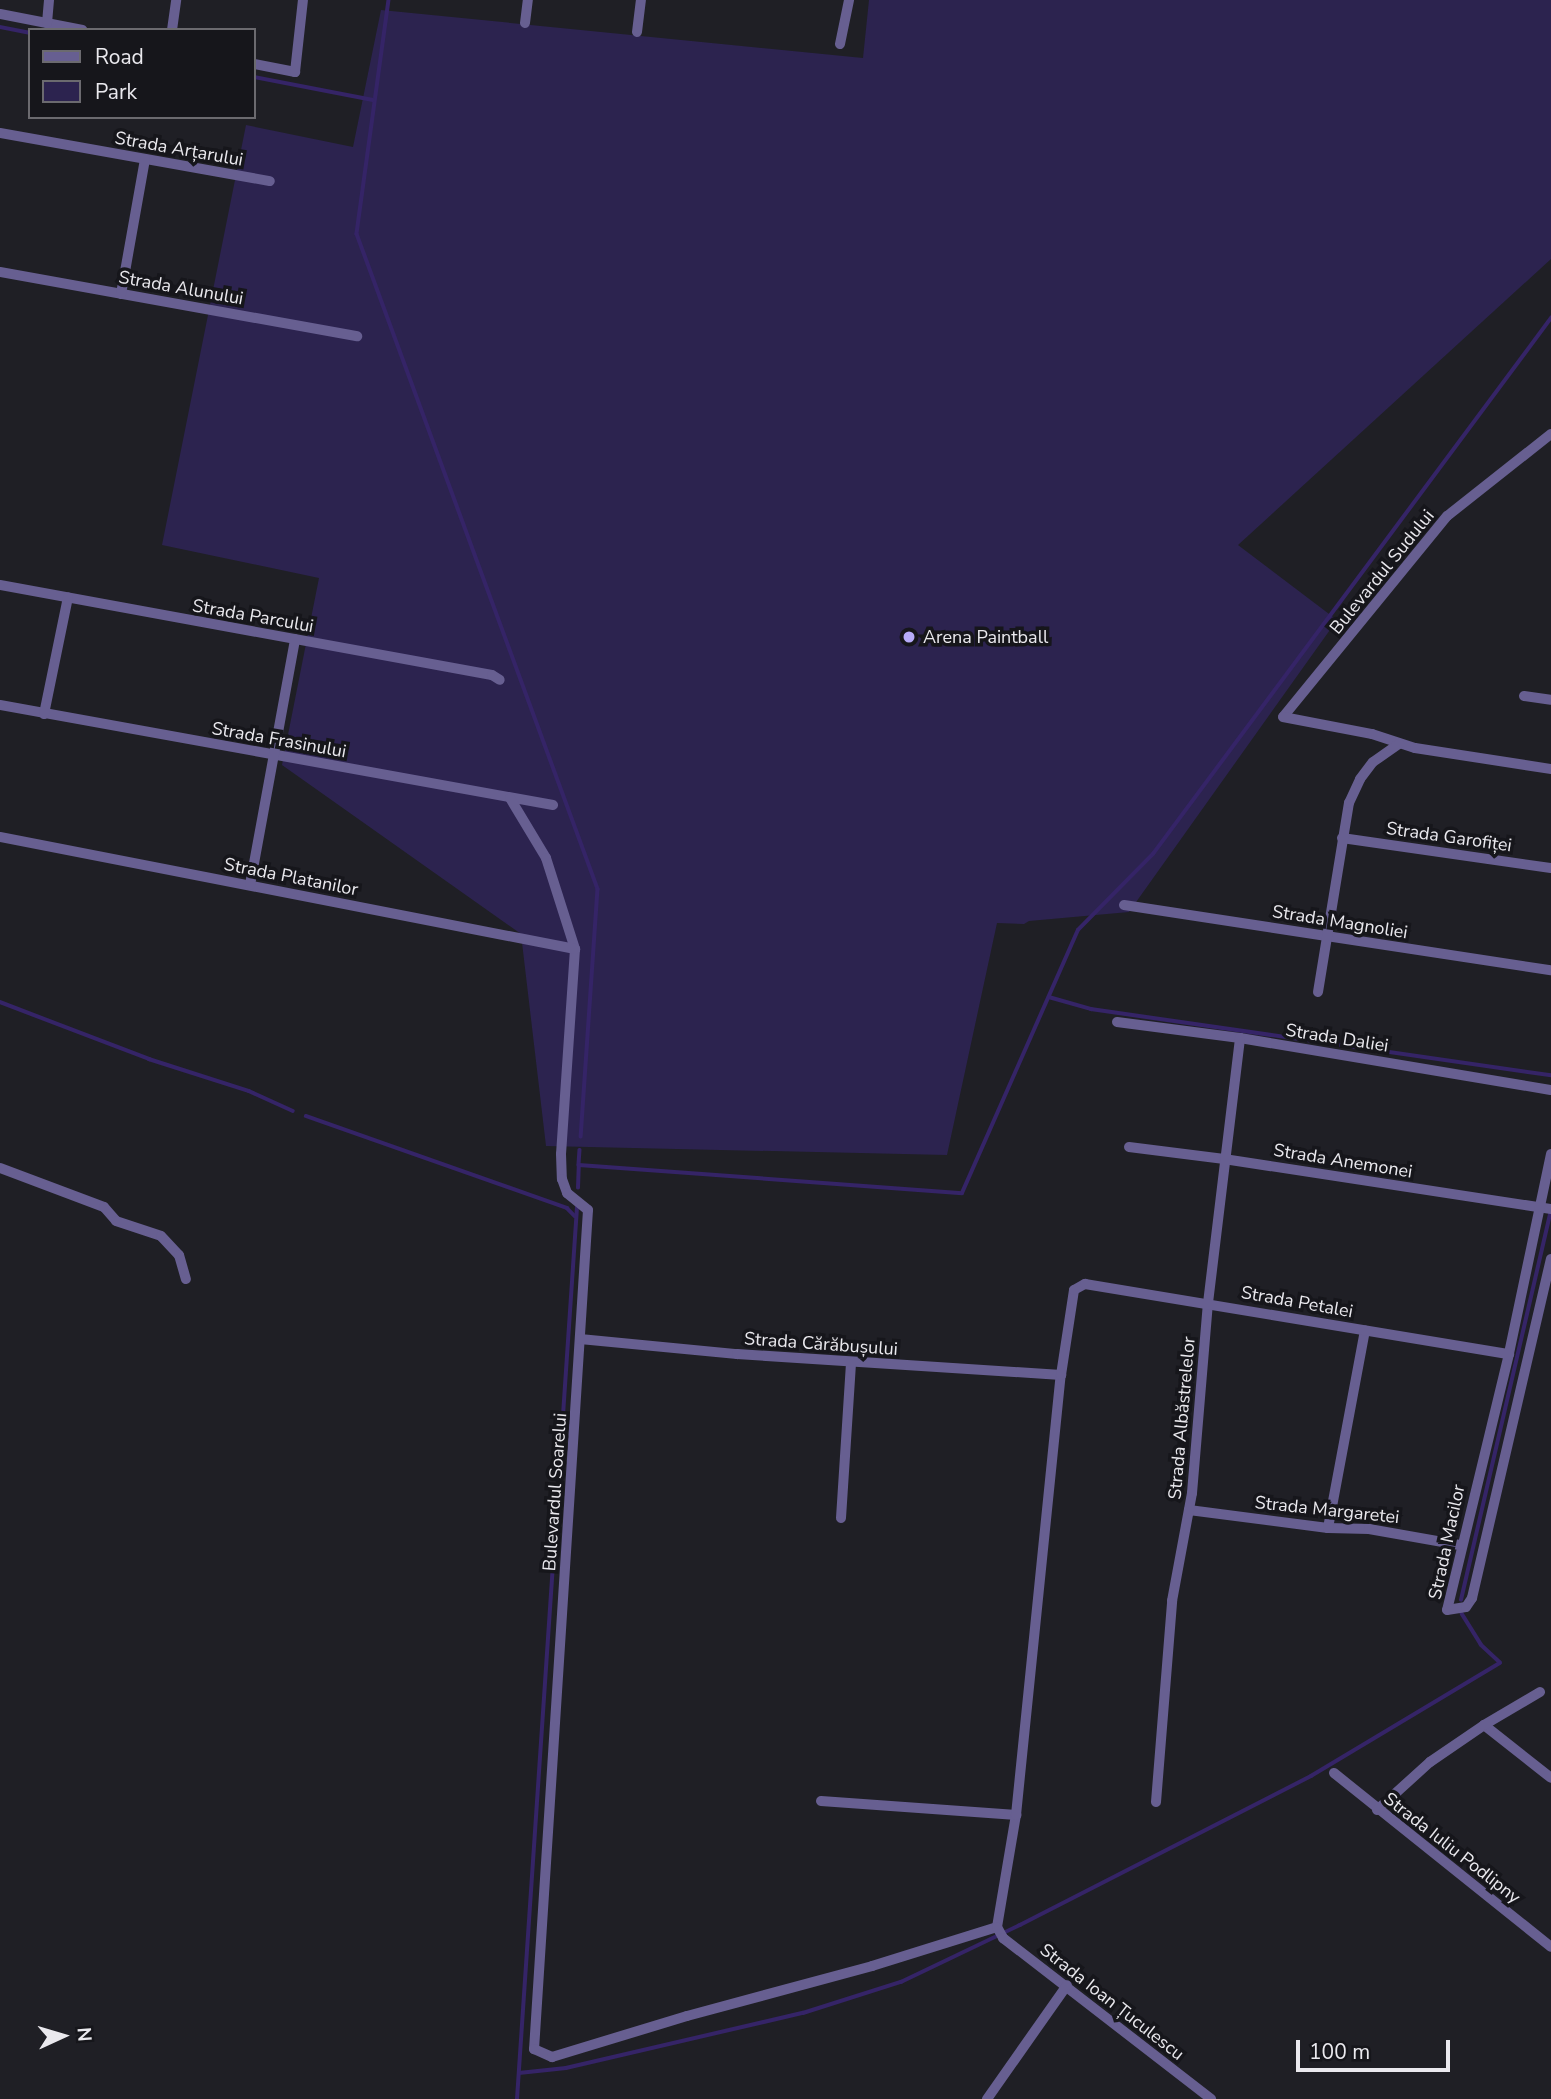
<!DOCTYPE html>
<html>
<head>
<meta charset="utf-8">
<style>
	body { margin:0 }
	#map { position:relative; width:1551px; height:2099px; overflow:hidden; background:#1f1f25; font-family:"Nunito Sans",sans-serif }
	div>[style] { position:absolute }
	[style*='--x'] { left:calc(var(--x)*1px); top:calc(var(--y)*1px); width:calc(var(--w)*1px); rotate:calc(var(--a)*1deg) }
	.green>* { inset:0; background:#2c234f }
	.stream>* { height:3.5px; margin:-1.75px; padding:0 1.75px; transform-origin:1.75px; border-radius:1.75px; background:#352467 }
	.minor>* { height:10px; margin:-5px; padding:0 5px; transform-origin:5px; border-radius:5px; background:#675f91 }
	.dots>* { width:19px; height:19px; translate:-50% -50%; box-sizing:border-box; border:4px solid #16161b; border-radius:50% }
	span { translate:-50% -50%; white-space:nowrap; text-align:center; line-height:1.15; -webkit-text-stroke:7px #16161b; paint-order:stroke }
	.street-label { font-size:18px; color:#eae9ee }
	.poi-label { font-size:18px; color:#eae9ee }
	.left { translate:0 -50%; text-align:left }
	.legend { position:absolute; left:28px; top:28px; width:228px; height:91px; box-sizing:border-box; background:#16161b; border:2px solid #6b6a6f; margin:0; padding:9px 12px; list-style:none; font-size:21px; color:#eae9ee }
	.legend li { display:flex; align-items:center; gap:14px; height:35px }
	.legend b { width:35px; border:2px solid #6b6a6f }
	.north { position:absolute; left:28px; top:2001px; width:70px; height:70px; -webkit-text-stroke:5px #16161b; paint-order:stroke; rotate:86deg; font-size:19px; font-weight:700; line-height:28px; text-align:center; color:#eae9ee }
	.north::after { content:''; display:block; margin:auto; width:24px; height:32px; background:#eae9ee; clip-path:polygon(50% 0,100% 100%,50% 72%,0 100%) }
	.scale { position:absolute; left:1296px; top:2040px; width:154px; height:32px; box-sizing:border-box; border:4px solid #eae9ee; border-top:0; padding-left:9px; font-size:21px; line-height:24px; white-space:nowrap; color:#eae9ee; -webkit-text-stroke:5px #16161b; paint-order:stroke }
</style>
</head>
<body>
<div id="map">
	<div class="green">
		<i style="clip-path:polygon(869px 0,1551px 0,1551px 259px,1238px 545px,1337px 620px,1129px 912px,1029px 921px,1024px 924px,997px 923px,947px 1155px,546px 1146px,521px 934px,282px 765px,319px 578px,162px 545px,246px 125px,353px 147px,381px 10px,863px 58px)"></i>
	</div>
	<div class="stream">
		<i style="--x:389;--y:0;--w:236;--a:97.8"></i>
		<i style="--x:357;--y:234;--w:698;--a:69.8"></i>
		<i style="--x:598;--y:889;--w:248;--a:93.9"></i>
		<i style="--x:0;--y:27;--w:31;--a:11"></i>
		<i style="--x:254;--y:77;--w:121;--a:10.9"></i>
		<i style="--x:1049;--y:997;--w:44;--a:15.9"></i>
		<i style="--x:1091;--y:1009;--w:465;--a:8.2"></i>
		<i style="--x:0;--y:1002;--w:160;--a:20.9"></i>
		<i style="--x:149;--y:1059;--w:105;--a:17.7"></i>
		<i style="--x:249;--y:1091;--w:48;--a:24.4"></i>
		<i style="--x:306;--y:1116;--w:277;--a:19.4"></i>
		<i style="--x:567;--y:1208;--w:11;--a:45"></i>
		<i style="--x:580;--y:1150;--w:15;--a:94"></i>
		<i style="--x:579;--y:1165;--w:384;--a:4.2"></i>
		<i style="--x:962;--y:1193;--w:287;--a:-66.2"></i>
		<i style="--x:1078;--y:930;--w:107;--a:-45.4"></i>
		<i style="--x:1153;--y:854;--w:668;--a:-53.4"></i>
		<i style="--x:578;--y:1188;--w:23;--a:-88"></i>
		<i style="--x:1461;--y:1600;--w:399;--a:-77"></i>
		<i style="--x:519;--y:2073;--w:47;--a:-6.1"></i>
		<i style="--x:566;--y:2068;--w:243;--a:-13.1"></i>
		<i style="--x:803;--y:2013;--w:103;--a:-17.6"></i>
		<i style="--x:901;--y:1982;--w:132;--a:-25.6"></i>
		<i style="--x:1020;--y:1925;--w:327;--a:-27.1"></i>
		<i style="--x:1311;--y:1776;--w:220;--a:-30.9"></i>
		<i style="--x:1500;--y:1663;--w:26;--a:-137"></i>
		<i style="--x:1481;--y:1645;--w:36;--a:-122"></i>
		<i style="--x:517;--y:2099;--w:894;--a:-86.15"></i>
	</div>
	<div class="minor">
		<i style="--x:0;--y:14;--w:84;--a:11"></i>
		<i style="--x:47;--y:23;--w:23;--a:-85"></i>
		<i style="--x:525;--y:23;--w:23;--a:-83"></i>
		<i style="--x:172;--y:30;--w:30;--a:-82"></i>
		<i style="--x:637;--y:32;--w:32;--a:-83"></i>
		<i style="--x:840;--y:44;--w:45;--a:-78.4"></i>
		<i style="--x:254;--y:64;--w:42;--a:11"></i>
		<i style="--x:295;--y:72;--w:72;--a:-83.7"></i>
		<i style="--x:0;--y:133;--w:274;--a:10.1"></i>
		<i style="--x:0;--y:272;--w:363;--a:10.2"></i>
		<i style="--x:121;--y:294;--w:137;--a:-79.9"></i>
		<i style="--x:1551;--y:434;--w:132;--a:141.7"></i>
		<i style="--x:1447;--y:516;--w:259;--a:129.2"></i>
		<i style="--x:1283;--y:717;--w:91;--a:10.8"></i>
		<i style="--x:1372;--y:734;--w:45;--a:18"></i>
		<i style="--x:1415;--y:748;--w:138;--a:8.8"></i>
		<i style="--x:0;--y:585;--w:500;--a:10.37"></i>
		<i style="--x:492;--y:675;--w:9;--a:32"></i>
		<i style="--x:1524;--y:696;--w:27;--a:8"></i>
		<i style="--x:0;--y:705;--w:562;--a:10.25"></i>
		<i style="--x:44;--y:714;--w:119;--a:-78.4"></i>
		<i style="--x:510;--y:798;--w:70;--a:59"></i>
		<i style="--x:546;--y:858;--w:96;--a:72.3"></i>
		<i style="--x:575;--y:949;--w:205;--a:93.9"></i>
		<i style="--x:561;--y:1154;--w:25;--a:88"></i>
		<i style="--x:562;--y:1179;--w:15;--a:70"></i>
		<i style="--x:567;--y:1193;--w:27;--a:39"></i>
		<i style="--x:588;--y:1210;--w:841;--a:93.68"></i>
		<i style="--x:534;--y:2049;--w:20;--a:24"></i>
		<i style="--x:552;--y:2057;--w:141;--a:-16.9"></i>
		<i style="--x:687;--y:2016;--w:192;--a:-15.1"></i>
		<i style="--x:872;--y:1966;--w:131;--a:-17.3"></i>
		<i style="--x:0;--y:837;--w:586;--a:11.02"></i>
		<i style="--x:1342;--y:838;--w:211;--a:8.2"></i>
		<i style="--x:250;--y:885;--w:250;--a:-79.6"></i>
		<i style="--x:1124;--y:905;--w:432;--a:8.7"></i>
		<i style="--x:1318;--y:992;--w:192;--a:-80.7"></i>
		<i style="--x:1349;--y:803;--w:26;--a:-65"></i>
		<i style="--x:1360;--y:779;--w:21;--a:-53"></i>
		<i style="--x:1373;--y:762;--w:32;--a:-35"></i>
		<i style="--x:1117;--y:1022;--w:124;--a:7.4"></i>
		<i style="--x:1240;--y:1038;--w:315;--a:9.5"></i>
		<i style="--x:1129;--y:1147;--w:96;--a:7.2"></i>
		<i style="--x:1224;--y:1159;--w:331;--a:8.7"></i>
		<i style="--x:1551;--y:1154;--w:204;--a:101.9"></i>
		<i style="--x:1509;--y:1354;--w:263;--a:103.6"></i>
		<i style="--x:1447;--y:1610;--w:19;--a:-9"></i>
		<i style="--x:1466;--y:1607;--w:11;--a:-56"></i>
		<i style="--x:1472;--y:1598;--w:348;--a:-76.9"></i>
		<i style="--x:0;--y:1168;--w:111;--a:20.6"></i>
		<i style="--x:104;--y:1207;--w:18;--a:49"></i>
		<i style="--x:116;--y:1221;--w:47;--a:18.4"></i>
		<i style="--x:161;--y:1236;--w:26;--a:47"></i>
		<i style="--x:179;--y:1255;--w:25;--a:74"></i>
		<i style="--x:580;--y:1339;--w:158;--a:5.5"></i>
		<i style="--x:737;--y:1354;--w:325;--a:3.7"></i>
		<i style="--x:1189;--y:1510;--w:140;--a:7.4"></i>
		<i style="--x:1328;--y:1528;--w:41;--a:1.4"></i>
		<i style="--x:1369;--y:1529;--w:92;--a:10"></i>
		<i style="--x:841;--y:1518;--w:156;--a:-86.3"></i>
		<i style="--x:1328;--y:1528;--w:201;--a:-79.4"></i>
		<i style="--x:1484;--y:1725;--w:85;--a:38.3"></i>
		<i style="--x:1334;--y:1773;--w:278;--a:38.7"></i>
		<i style="--x:821;--y:1801;--w:196;--a:4.1"></i>
		<i style="--x:1156;--y:1802;--w:202;--a:-85.4"></i>
		<i style="--x:1172;--y:1601;--w:110;--a:-79.5"></i>
		<i style="--x:1192;--y:1493;--w:191;--a:-85.2"></i>
		<i style="--x:1208;--y:1303;--w:267;--a:-83.1"></i>
		<i style="--x:1377;--y:1810;--w:72;--a:-42.2"></i>
		<i style="--x:1430;--y:1762;--w:65;--a:-34.4"></i>
		<i style="--x:1484;--y:1725;--w:65;--a:-30.5"></i>
		<i style="--x:997;--y:1927;--w:114;--a:-80.4"></i>
		<i style="--x:1016;--y:1815;--w:442;--a:-84.2"></i>
		<i style="--x:1061;--y:1375;--w:86;--a:-81.3"></i>
		<i style="--x:1074;--y:1290;--w:13;--a:-29"></i>
		<i style="--x:1085;--y:1284;--w:430;--a:9.4"></i>
		<i style="--x:997;--y:1927;--w:13;--a:61"></i>
		<i style="--x:1003;--y:1938;--w:263;--a:37.7"></i>
		<i style="--x:987;--y:2099;--w:139;--a:-54.9"></i>
	</div>
	<div class="dots">
		<i style="left:909px;top:637px;background:#b7abf8"></i>
	</div>
	<div class="street-label">
		<span style="left:179px;top:149px;rotate:10deg">Strada Arțarului</span>
		<span style="left:181px;top:288px;rotate:10deg">Strada Alunului</span>
		<span style="left:1382px;top:572px;rotate:-51deg">Bulevardul Sudului</span>
		<span style="left:253px;top:616px;rotate:10deg">Strada Parcului</span>
		<span style="left:279px;top:740px;rotate:10deg">Strada Frasinului</span>
		<span style="left:1449px;top:837px;rotate:8deg">Strada Garofiței</span>
		<span style="left:291px;top:877px;rotate:11deg">Strada Platanilor</span>
		<span style="left:1340px;top:922px;rotate:9deg">Strada Magnoliei</span>
		<span style="left:1337px;top:1038px;rotate:9deg">Strada Daliei</span>
		<span style="left:1343px;top:1161px;rotate:9deg">Strada Anemonei</span>
		<span style="left:1297px;top:1302px;rotate:10deg">Strada Petalei</span>
		<span style="left:821px;top:1344px;rotate:4deg">Strada Cărăbușului</span>
		<span style="left:1182px;top:1418px;rotate:-85deg">Strada Albăstrelelor</span>
		<span style="left:555px;top:1492px;rotate:-86deg">Bulevardul Soarelui</span>
		<span style="left:1327px;top:1510px;rotate:6deg">Strada Margaretei</span>
		<span style="left:1447px;top:1542px;rotate:-78deg">Strada Macilor</span>
		<span style="left:1452px;top:1848px;rotate:38deg">Strada Iuliu Podlipny</span>
		<span style="left:1112px;top:2002px;rotate:38deg">Strada Ioan Țuculescu</span>
	</div>
	<div class="poi-label">
		<span class="left" style="left:923px;top:637px">Arena Paintball</span>
	</div>
	<ul class="legend">
	<li><b style="height:9px;background:#675f91"></b>Road</li>
	<li><b style="height:19px;background:#2c234f"></b>Park</li>
	</ul>
	<div class="north">N</div>
	<div class="scale">100 m</div>
</div>
</body>
</html>
